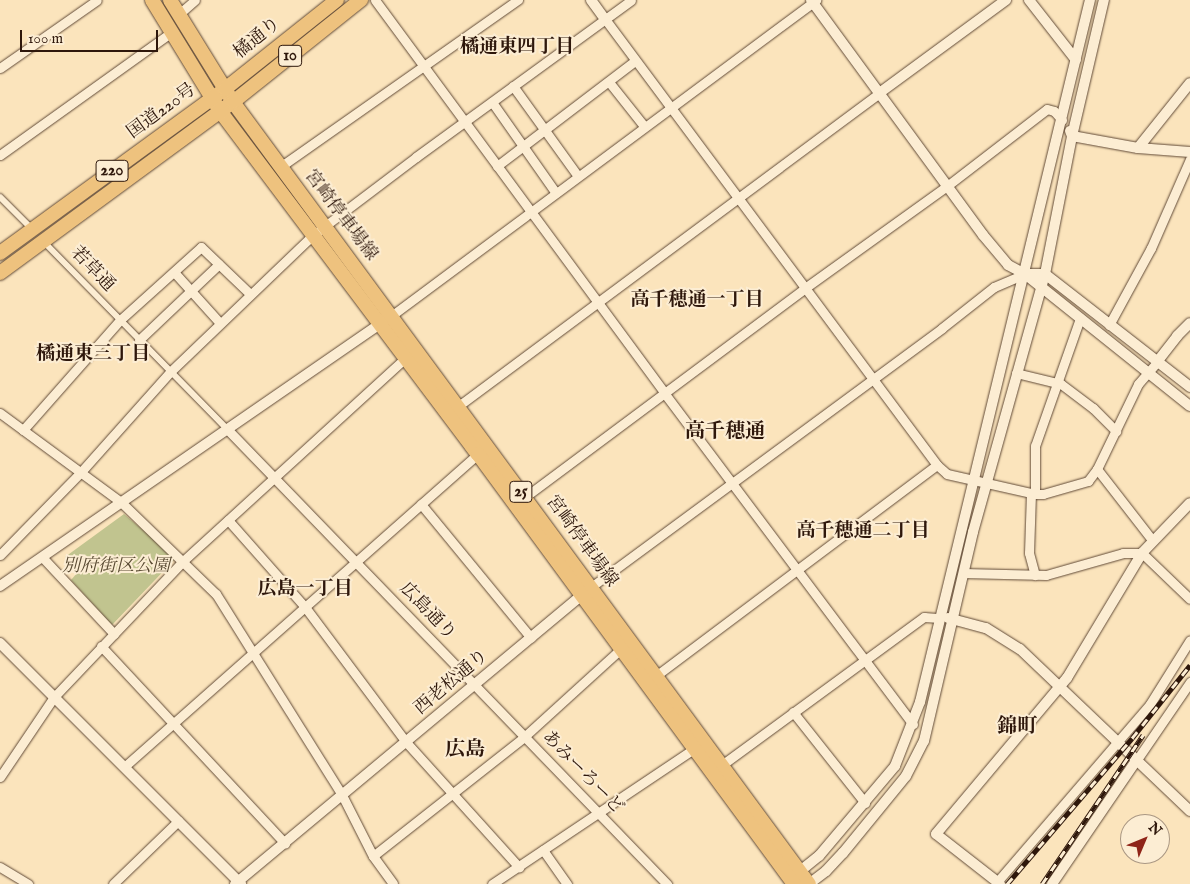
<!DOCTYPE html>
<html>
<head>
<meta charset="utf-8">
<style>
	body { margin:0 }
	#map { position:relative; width:1190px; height:884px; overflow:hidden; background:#fbe4bc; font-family:"IM FELL English","Noto Serif JP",serif }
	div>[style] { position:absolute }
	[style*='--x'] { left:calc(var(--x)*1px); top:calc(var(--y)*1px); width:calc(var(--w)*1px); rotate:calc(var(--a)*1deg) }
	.green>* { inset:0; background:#c1c48f }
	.roads { filter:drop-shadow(0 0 1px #614a37) drop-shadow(0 0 1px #614a37) }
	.pedestrian>* { height:6px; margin:-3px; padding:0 3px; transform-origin:3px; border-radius:3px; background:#fcedd3 }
	.minor>* { height:9px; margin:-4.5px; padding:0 4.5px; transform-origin:4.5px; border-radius:4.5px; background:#fcedd3 }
	.tertiary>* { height:10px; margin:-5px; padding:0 5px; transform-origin:5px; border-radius:5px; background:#fcedd3 }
	.primary>* { height:14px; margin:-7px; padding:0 7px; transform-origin:7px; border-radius:7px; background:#eec27e }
	.trunk>* { height:14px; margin:-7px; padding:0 7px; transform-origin:7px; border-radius:7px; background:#eec27e }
	.rail>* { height:4.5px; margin-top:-2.25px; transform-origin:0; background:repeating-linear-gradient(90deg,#fcedd3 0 8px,#2e170b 0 16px); box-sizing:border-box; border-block:1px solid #2e170b }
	span { translate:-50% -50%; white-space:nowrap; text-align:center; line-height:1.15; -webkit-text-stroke:4px #fcedd3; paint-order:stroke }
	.shield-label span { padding:1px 4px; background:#fcedd3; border:1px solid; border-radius:4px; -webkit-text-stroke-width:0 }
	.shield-label { font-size:16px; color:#2e170b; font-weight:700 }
	.street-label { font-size:18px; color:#2e170b }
	.park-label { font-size:18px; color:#5a4b33; font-style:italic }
	.neighbourhood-label { font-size:19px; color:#2e170b; font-weight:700 }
	.quarter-label { font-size:20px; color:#2e170b; font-weight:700 }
	.north { position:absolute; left:1120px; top:814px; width:50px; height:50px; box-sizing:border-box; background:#fcedd3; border:1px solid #aa9783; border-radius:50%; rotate:45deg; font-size:14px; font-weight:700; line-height:20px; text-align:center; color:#2e170b }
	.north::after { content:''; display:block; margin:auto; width:18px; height:22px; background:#8f2418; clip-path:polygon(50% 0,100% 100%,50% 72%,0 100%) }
	.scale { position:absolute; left:20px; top:30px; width:138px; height:22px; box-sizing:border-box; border:2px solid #2e170b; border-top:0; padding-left:6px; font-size:15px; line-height:18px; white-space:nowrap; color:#2e170b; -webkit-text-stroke:4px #fcedd3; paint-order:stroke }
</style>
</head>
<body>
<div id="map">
	<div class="green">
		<i style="clip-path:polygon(124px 514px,176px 558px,112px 625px,71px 580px,78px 572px,65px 557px)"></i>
	</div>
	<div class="roads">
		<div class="pedestrian">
			<i style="--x:0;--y:197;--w:47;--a:45"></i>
			<i style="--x:43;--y:241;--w:264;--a:45.6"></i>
		</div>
		<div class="minor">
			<i style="--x:375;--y:0;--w:489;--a:53.6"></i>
			<i style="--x:665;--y:394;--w:413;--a:53.1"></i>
			<i style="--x:179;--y:14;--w:21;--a:-41"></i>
			<i style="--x:605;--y:19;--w:556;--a:53.34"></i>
			<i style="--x:937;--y:465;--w:13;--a:42"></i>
			<i style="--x:947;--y:474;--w:90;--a:12.8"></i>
			<i style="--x:1035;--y:494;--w:8;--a:0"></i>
			<i style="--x:1043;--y:494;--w:47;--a:-16.1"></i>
			<i style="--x:1088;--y:481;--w:15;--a:-53"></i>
			<i style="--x:1097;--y:469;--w:94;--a:-64.2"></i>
			<i style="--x:1138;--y:384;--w:29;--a:-49"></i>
			<i style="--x:0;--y:68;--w:118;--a:-35"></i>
			<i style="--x:609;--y:82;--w:56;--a:51.5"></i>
			<i style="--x:513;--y:86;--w:111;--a:54.2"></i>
			<i style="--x:492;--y:102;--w:111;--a:54.9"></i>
			<i style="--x:0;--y:155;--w:211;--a:-35.6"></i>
			<i style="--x:497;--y:166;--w:173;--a:-37.3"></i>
			<i style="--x:280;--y:167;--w:291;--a:-35.1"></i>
			<i style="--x:174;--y:272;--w:69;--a:48"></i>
			<i style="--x:391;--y:316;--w:530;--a:-36.63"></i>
			<i style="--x:1109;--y:325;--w:88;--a:-61.4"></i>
			<i style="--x:1151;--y:248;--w:97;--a:-66.3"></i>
			<i style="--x:139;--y:340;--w:110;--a:-43.5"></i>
			<i style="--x:1016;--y:373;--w:46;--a:13.7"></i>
			<i style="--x:1061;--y:384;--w:40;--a:37"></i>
			<i style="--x:1093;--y:408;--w:33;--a:45"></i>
			<i style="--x:453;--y:410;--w:530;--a:-36.63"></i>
			<i style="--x:0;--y:413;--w:152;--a:36.4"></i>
			<i style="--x:122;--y:503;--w:131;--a:44.1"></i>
			<i style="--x:216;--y:594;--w:237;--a:57.9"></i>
			<i style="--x:342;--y:795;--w:68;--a:63.1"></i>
			<i style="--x:373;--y:856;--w:34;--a:54"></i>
			<i style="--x:23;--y:430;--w:147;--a:-48.6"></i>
			<i style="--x:120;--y:320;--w:109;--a:-42"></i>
			<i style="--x:201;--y:247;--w:68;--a:43.8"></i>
			<i style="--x:228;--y:430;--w:632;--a:45.96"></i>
			<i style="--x:1097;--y:469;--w:90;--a:52.2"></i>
			<i style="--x:1031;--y:493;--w:60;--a:91.9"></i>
			<i style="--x:1029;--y:553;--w:23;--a:75"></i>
			<i style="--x:1035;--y:494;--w:48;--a:-90"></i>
			<i style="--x:1035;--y:446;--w:136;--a:-70.6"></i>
			<i style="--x:521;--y:500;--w:354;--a:-36.7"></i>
			<i style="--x:805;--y:288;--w:175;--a:-35.7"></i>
			<i style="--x:947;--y:186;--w:126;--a:-37.6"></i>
			<i style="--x:1047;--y:109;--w:7;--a:16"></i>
			<i style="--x:1054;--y:111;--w:12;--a:48"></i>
			<i style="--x:421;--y:504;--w:173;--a:50.6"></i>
			<i style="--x:228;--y:520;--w:116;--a:48.5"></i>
			<i style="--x:305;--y:607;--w:169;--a:53.2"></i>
			<i style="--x:406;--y:742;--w:169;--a:47.9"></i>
			<i style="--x:0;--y:555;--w:115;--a:-45.7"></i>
			<i style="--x:80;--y:473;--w:135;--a:-48.3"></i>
			<i style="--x:170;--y:372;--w:198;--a:-43.8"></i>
			<i style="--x:313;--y:235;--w:129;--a:-37.1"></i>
			<i style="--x:416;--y:157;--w:266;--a:-36.1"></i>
			<i style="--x:43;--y:558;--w:104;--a:46.9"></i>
			<i style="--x:963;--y:573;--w:83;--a:1.4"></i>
			<i style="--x:1046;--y:575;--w:80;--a:-15.9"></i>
			<i style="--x:1123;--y:553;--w:19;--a:0"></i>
			<i style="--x:1142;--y:553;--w:66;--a:43.8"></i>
			<i style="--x:591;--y:587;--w:436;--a:-36.4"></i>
			<i style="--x:942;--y:328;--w:66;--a:-38.3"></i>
			<i style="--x:994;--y:287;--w:34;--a:-23"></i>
			<i style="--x:101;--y:646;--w:270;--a:47"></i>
			<i style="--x:653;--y:678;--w:355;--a:-36.9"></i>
			<i style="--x:793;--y:712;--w:116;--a:51.6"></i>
			<i style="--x:1136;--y:761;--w:96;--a:-55.6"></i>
			<i style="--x:124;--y:767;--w:473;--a:-41.5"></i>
			<i style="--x:719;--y:767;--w:254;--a:-36.2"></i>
			<i style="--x:924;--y:617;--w:16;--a:4"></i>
			<i style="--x:0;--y:777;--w:97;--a:-56"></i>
			<i style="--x:54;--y:697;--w:187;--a:-46.5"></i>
			<i style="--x:183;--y:561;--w:301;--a:-42.4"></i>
			<i style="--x:543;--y:850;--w:42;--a:54.8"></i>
			<i style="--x:373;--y:856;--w:192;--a:-38.2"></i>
			<i style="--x:524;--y:737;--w:134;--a:-42.3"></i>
			<i style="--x:0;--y:867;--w:33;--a:31"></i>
			<i style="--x:997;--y:882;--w:235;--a:-49.3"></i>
			<i style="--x:1150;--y:704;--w:75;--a:-58"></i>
			<i style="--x:113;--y:884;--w:91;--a:-44.1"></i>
			<i style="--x:492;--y:884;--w:247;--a:-33.8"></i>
		</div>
		<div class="tertiary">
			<i style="--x:591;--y:0;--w:24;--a:54"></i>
			<i style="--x:811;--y:0;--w:291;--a:53.8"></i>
			<i style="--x:983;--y:235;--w:39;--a:50"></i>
			<i style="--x:1008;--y:265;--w:19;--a:28"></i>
			<i style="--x:1025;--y:274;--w:211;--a:38.7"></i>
			<i style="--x:1029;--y:0;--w:76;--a:51.9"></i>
			<i style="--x:878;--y:94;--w:159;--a:-36.3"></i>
			<i style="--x:1070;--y:131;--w:5;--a:68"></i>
			<i style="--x:1072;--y:136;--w:67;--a:10.3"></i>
			<i style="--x:1138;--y:148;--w:52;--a:4.4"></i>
			<i style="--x:1138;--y:148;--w:83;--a:-51.3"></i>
			<i style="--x:1025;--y:274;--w:20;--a:0"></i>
			<i style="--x:1045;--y:274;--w:184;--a:37.9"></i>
			<i style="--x:1157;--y:362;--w:33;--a:-52"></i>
			<i style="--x:1177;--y:336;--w:18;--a:-45"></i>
			<i style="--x:0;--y:586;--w:467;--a:-34.6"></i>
			<i style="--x:948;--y:618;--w:39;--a:15"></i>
			<i style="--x:986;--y:628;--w:40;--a:32"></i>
			<i style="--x:1020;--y:649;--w:235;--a:43.6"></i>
			<i style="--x:0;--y:643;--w:341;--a:45"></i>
			<i style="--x:799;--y:872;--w:26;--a:-39"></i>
			<i style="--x:819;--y:856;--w:118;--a:-49.8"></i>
			<i style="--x:895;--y:766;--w:69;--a:-68.7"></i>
			<i style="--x:920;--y:702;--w:722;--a:-76.39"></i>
			<i style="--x:235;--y:884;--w:456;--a:-39.8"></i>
			<i style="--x:809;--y:884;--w:21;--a:-37"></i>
			<i style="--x:826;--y:871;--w:25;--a:-47"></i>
			<i style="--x:843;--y:853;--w:99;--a:-50.7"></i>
			<i style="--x:906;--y:776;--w:39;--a:-63"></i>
			<i style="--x:924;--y:741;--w:215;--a:-76.8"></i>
			<i style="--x:973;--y:532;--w:268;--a:-74.4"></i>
			<i style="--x:1045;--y:274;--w:141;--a:-78.9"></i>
			<i style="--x:1072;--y:136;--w:140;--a:-76.8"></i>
			<i style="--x:1000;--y:884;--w:81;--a:-142"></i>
			<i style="--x:936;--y:834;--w:204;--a:-50"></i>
			<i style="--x:1067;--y:678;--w:146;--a:-59"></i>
			<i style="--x:1142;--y:553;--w:69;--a:-46.2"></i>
			<i style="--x:1052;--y:884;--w:149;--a:-55.7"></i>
		</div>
		<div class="primary">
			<i style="--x:233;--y:102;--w:971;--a:53.63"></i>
			<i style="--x:220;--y:111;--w:429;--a:53.1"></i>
			<i style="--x:478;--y:454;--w:534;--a:53.69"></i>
		</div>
		<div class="trunk">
			<i style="--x:152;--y:0;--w:124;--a:58.5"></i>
			<i style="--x:170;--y:0;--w:114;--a:58.3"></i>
			<i style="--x:0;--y:253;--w:278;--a:-36.1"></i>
			<i style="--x:225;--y:89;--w:143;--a:-38.5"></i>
			<i style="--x:0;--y:273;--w:289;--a:-36.3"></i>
			<i style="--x:233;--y:102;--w:164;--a:-38.6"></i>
		</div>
	</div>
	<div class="rail">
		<i style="--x:1007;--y:884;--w:192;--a:-49.4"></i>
		<i style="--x:1132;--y:738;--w:93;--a:-51.5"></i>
		<i style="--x:1042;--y:884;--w:180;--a:-55.9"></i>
	</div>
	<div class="shield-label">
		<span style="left:290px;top:56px">10</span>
		<span style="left:112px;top:171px">220</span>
		<span style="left:521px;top:492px">25</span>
	</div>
	<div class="street-label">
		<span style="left:258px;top:39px;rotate:-39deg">橘通り</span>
		<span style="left:162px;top:112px;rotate:-36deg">国道220号</span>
		<span style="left:340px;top:216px;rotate:53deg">宮崎停車場線</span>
		<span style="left:92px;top:270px;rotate:46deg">若草通</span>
		<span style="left:581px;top:542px;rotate:54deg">宮崎停車場線</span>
		<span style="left:427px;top:612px;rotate:46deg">広島通り</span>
		<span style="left:452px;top:683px;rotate:-40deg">西老松通り</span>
		<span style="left:582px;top:773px;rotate:46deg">あみーろーど</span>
	</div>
	<div class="park-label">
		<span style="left:116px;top:567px">別府街区公園</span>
	</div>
	<div class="neighbourhood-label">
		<span style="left:517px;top:48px">橘通東四丁目</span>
		<span style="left:697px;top:301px">高千穂通一丁目</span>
		<span style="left:93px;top:355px">橘通東三丁目</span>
		<span style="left:863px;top:532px">高千穂通二丁目</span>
		<span style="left:305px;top:590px">広島一丁目</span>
	</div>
	<div class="quarter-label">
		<span style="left:725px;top:431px">高千穂通</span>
		<span style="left:1017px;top:726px">錦町</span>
		<span style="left:465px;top:749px">広島</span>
	</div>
	<div class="north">N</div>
	<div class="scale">100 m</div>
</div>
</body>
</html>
